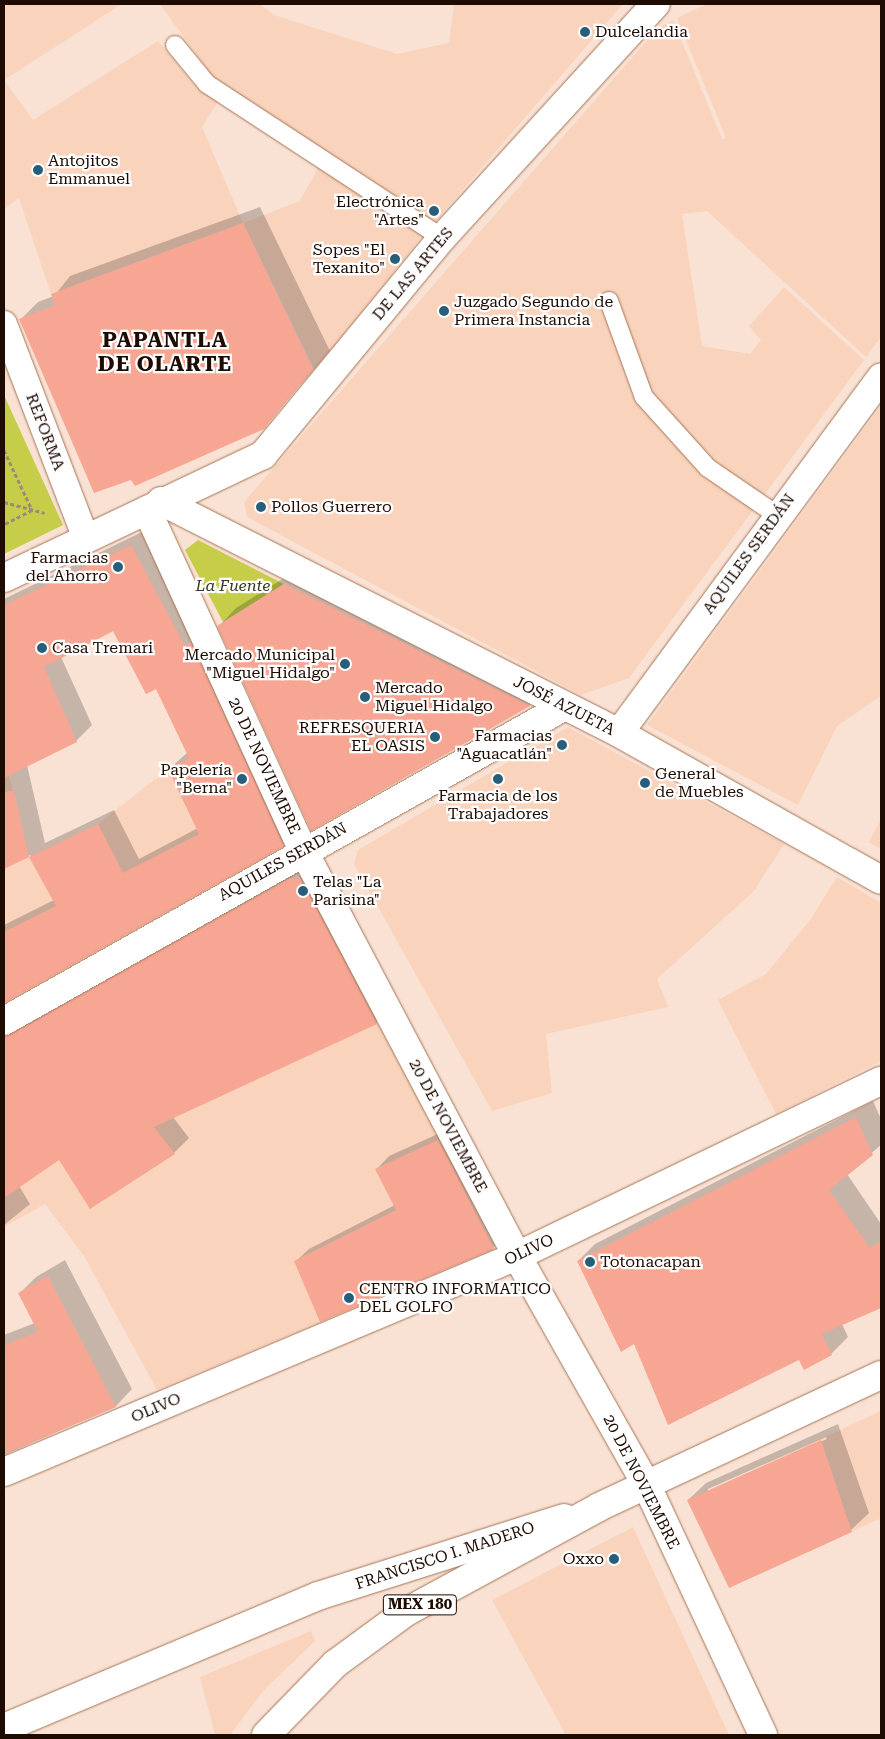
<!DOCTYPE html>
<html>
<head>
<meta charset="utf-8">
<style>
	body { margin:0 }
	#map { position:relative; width:885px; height:1739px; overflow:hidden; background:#f9e2d4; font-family:"Roboto Serif",serif }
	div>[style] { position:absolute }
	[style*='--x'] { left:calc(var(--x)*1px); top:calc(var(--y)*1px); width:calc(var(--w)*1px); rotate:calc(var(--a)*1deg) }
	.built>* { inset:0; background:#f9d3bc }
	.green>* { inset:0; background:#c5cd49 }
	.shadow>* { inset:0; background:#0003 }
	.building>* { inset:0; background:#f7a694 }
	.path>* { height:3px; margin-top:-1.5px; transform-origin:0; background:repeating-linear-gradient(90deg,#9f897d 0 4px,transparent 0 6.5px) }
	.roads { filter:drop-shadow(0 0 1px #a77455) drop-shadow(0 0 1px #a77455) }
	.service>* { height:18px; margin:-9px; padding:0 9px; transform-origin:9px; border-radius:9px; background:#fff }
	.pedestrian>* { height:26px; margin:-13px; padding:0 13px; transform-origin:13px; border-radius:13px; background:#fff }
	.minor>* { height:28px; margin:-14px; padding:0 14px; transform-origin:14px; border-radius:14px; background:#fff }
	.tertiary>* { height:28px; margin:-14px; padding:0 14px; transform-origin:14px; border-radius:14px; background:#fff }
	.primary>* { height:28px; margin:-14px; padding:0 14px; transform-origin:14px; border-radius:14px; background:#fff }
	.dots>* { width:14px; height:14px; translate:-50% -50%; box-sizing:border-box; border:2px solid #fff; border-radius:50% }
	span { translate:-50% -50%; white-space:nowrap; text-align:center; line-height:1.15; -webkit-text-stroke:4.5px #fff; paint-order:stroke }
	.shield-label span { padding:1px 4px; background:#fff; border:1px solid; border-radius:4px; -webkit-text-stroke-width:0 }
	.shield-label { font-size:15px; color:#1e0b02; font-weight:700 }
	.poi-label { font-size:16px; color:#1e0b02 }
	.left { translate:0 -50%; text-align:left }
	.right { translate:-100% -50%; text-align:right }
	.street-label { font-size:16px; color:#1e0b02 }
	.park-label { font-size:16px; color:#363820; font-style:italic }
	.district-label { font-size:21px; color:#1e0b02; font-weight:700; letter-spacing:1px }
	.frame { position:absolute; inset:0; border:5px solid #1e0b02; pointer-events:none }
</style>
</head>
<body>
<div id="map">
	<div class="built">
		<i style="clip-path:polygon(4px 4px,122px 4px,4px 80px,33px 120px,158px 41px,196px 87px,219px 100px,202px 127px,243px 223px,300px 201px,320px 164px,427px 230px,315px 371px,243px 223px,51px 294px,19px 198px,4px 209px)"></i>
		<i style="clip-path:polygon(160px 4px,260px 4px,274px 15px,397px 54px,449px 43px,454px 4px,623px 4px,434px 223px,215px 80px)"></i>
		<i style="clip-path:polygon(707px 4px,881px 4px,881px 337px,866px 357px,707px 211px,682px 214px,702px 346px,750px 354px,761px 340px,749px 326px,784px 287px,864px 360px,629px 678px,581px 695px,247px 517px,244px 502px,657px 29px,673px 20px,722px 139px,726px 138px,677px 18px)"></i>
		<i style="clip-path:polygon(881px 406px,881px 696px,837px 726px,798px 805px,647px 725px)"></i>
		<i style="clip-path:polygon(131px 545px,290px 844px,4px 1013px,4px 754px,29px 857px,98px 824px,168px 769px,189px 758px,156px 689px,146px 694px,113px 632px,44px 667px,4px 681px,4px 605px)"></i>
		<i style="clip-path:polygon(568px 727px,784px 844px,754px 891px,657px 979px,668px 1007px,546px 1034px,552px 1093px,492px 1111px,354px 864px,358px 850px)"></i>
		<i style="clip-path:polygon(881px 819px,881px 849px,869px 842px)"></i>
		<i style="clip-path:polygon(837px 877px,881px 903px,881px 1061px,776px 1114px,718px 1000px,766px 974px,810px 920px)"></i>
		<i style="clip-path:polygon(301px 879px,313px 880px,495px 1250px,157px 1390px,84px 1256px,45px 1204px,4px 1227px,4px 1050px)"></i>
		<i style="clip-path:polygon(881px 1411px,881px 1524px,879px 1519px,729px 1588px,687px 1500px)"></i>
		<i style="clip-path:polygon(633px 1527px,729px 1735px,566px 1735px,492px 1600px)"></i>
		<i style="clip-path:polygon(311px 1631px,315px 1641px,263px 1691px,230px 1735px,215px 1735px,200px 1677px)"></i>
	</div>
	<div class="green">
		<i style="clip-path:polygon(4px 395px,63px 525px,4px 554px)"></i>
		<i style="clip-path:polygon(198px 540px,284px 584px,223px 622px,185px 550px)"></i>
	</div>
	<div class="shadow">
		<i style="clip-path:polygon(260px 207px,330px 351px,263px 428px,21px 319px,38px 302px,54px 296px,70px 276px)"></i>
		<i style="clip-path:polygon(evenodd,146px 530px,299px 829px,283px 845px,5px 1001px,5px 1012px,306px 863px,392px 1007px,376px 1023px,173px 1117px,189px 1138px,174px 1153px,60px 1158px,19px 1186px,30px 1204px,4px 1225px,4px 925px,54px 900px,30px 855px,4px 868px,4px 599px,146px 530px,113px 630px,156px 687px,188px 752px,169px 769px,198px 828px,139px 859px,114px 810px,45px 843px,27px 765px,76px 741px,92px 725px,61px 657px,113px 630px)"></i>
		<i style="clip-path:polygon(302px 567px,547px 688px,530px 705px,312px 829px,219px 626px,236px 608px)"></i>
		<i style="clip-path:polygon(873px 1101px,881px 1119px,881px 1145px,847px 1174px,881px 1224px,881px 1306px,842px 1324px,848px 1337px,831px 1354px,805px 1369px,800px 1358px,635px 1342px,578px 1261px,595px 1244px)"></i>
		<i style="clip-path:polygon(451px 1128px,506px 1235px,493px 1248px,296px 1261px,309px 1249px,395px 1205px,377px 1169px,389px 1156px)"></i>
		<i style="clip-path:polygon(65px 1260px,132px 1389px,116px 1406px,4px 1455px,4px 1335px,35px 1323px,19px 1294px,36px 1277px)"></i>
		<i style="clip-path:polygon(evenodd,838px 1424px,869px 1513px,851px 1530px,688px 1500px,706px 1483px,838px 1424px,826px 1437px,827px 1439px,708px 1492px,708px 1489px,826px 1437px)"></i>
	</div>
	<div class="building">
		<i style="clip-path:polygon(243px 223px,313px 369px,264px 429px,135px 486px,131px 480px,94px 493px,19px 319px,55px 305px,51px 294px)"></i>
		<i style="clip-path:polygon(131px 545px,185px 646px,191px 642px,284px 846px,4px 1003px,4px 932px,56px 906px,29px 857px,98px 824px,123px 873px,199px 834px,168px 769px,189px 758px,156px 689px,146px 694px,113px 631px,44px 667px,77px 742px,4px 778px,4px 605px)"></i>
		<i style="clip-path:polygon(284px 584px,530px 706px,311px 831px,217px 626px)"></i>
		<i style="clip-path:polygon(14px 791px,29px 857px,4px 869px,4px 792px)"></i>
		<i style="clip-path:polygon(290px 878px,301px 879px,377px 1024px,154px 1127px,175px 1154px,90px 1209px,59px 1160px,4px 1198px,4px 1037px)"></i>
		<i style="clip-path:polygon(856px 1117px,873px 1155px,829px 1190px,870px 1248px,881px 1241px,881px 1308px,822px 1334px,832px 1355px,804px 1370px,799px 1360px,668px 1425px,634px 1344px,621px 1352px,577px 1261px)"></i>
		<i style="clip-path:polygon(438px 1140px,494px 1249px,320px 1322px,294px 1261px,396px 1210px,375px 1169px)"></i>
		<i style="clip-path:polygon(48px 1276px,116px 1407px,4px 1454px,4px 1345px,38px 1332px,18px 1293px)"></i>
		<i style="clip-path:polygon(821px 1440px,852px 1532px,729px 1588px,687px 1500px)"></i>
	</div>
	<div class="path">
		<i style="--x:4;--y:450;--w:66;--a:65"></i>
		<i style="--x:32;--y:510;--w:31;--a:153"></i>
		<i style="--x:4;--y:502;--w:42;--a:15"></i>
	</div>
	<div class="roads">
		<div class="service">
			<i style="--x:175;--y:45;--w:50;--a:50.6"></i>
			<i style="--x:207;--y:84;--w:281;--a:33.2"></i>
			<i style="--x:609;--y:301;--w:102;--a:70"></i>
			<i style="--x:644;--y:397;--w:96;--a:48"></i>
			<i style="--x:708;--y:468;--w:83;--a:34.3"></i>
		</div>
		<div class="pedestrian">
			<i style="--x:4;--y:324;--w:230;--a:69.1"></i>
		</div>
		<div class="minor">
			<i style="--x:161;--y:501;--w:513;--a:26.86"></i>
			<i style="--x:619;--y:733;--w:300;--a:29.3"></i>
			<i style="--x:147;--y:510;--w:374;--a:65.4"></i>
			<i style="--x:303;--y:850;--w:459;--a:62.2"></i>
			<i style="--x:517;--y:1256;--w:264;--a:60.5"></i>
			<i style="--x:647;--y:1486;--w:275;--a:65"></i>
			<i style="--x:619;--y:733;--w:442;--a:-53.6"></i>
			<i style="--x:4;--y:1021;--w:643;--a:-29.31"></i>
			<i style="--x:4;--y:1472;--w:557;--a:-22.83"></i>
			<i style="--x:517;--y:1256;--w:404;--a:-25.7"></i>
			<i style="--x:4;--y:1728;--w:341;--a:-22.8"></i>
			<i style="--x:318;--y:1596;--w:258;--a:-17.6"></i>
		</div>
		<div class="tertiary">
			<i style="--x:4;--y:578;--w:287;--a:-25.4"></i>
			<i style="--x:263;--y:455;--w:281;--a:-50.5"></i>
			<i style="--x:442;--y:238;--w:317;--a:-47.6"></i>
		</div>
		<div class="primary">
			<i style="--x:266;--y:1735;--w:99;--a:-45.8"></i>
			<i style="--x:335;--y:1664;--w:88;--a:-36.2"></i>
			<i style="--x:406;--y:1612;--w:220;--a:-28.5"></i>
			<i style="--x:599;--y:1507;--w:311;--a:-25.1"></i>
		</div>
	</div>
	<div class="dots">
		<i style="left:585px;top:32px;background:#285e79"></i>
		<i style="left:38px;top:170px;background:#285e79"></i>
		<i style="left:434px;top:211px;background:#285e79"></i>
		<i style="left:395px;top:259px;background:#285e79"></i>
		<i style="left:444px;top:311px;background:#285e79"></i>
		<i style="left:261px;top:507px;background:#285e79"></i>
		<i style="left:118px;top:567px;background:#285e79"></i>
		<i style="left:42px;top:648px;background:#285e79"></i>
		<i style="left:345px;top:664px;background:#285e79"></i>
		<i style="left:365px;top:697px;background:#285e79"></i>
		<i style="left:435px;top:737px;background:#285e79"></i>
		<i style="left:562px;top:745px;background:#285e79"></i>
		<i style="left:242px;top:779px;background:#285e79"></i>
		<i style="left:498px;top:779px;background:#285e79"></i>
		<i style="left:645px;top:783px;background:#285e79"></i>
		<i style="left:303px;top:891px;background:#285e79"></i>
		<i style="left:590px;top:1262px;background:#285e79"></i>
		<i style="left:349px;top:1298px;background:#285e79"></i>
		<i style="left:614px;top:1559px;background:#285e79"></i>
	</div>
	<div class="shield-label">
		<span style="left:420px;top:1605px">MEX 180</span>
	</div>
	<div class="poi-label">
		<span class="left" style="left:595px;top:32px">Dulcelandia</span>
		<span class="left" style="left:48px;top:170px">Antojitos<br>Emmanuel</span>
		<span class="right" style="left:424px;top:211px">Electrónica<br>"Artes"</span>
		<span class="right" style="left:385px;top:259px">Sopes "El<br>Texanito"</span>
		<span class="left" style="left:454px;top:311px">Juzgado Segundo de<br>Primera Instancia</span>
		<span class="left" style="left:271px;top:507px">Pollos Guerrero</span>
		<span class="right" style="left:108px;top:567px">Farmacias<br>del Ahorro</span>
		<span class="left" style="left:52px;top:648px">Casa Tremari</span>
		<span class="right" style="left:335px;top:664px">Mercado Municipal<br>"Miguel Hidalgo"</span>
		<span class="left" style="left:375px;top:697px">Mercado<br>Miguel Hidalgo</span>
		<span class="right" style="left:425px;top:737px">REFRESQUERIA<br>EL OASIS</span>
		<span class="right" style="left:552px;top:745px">Farmacias<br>"Aguacatlán"</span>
		<span class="right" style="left:232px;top:779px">Papelería<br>"Berna"</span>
		<span class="left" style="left:655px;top:783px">General<br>de Muebles</span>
		<span style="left:498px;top:805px">Farmacia de los<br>Trabajadores</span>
		<span class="left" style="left:313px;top:891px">Telas "La<br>Parisina"</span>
		<span class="left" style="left:600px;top:1262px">Totonacapan</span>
		<span class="left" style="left:359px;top:1298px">CENTRO INFORMATICO<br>DEL GOLFO</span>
		<span class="right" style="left:604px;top:1559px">Oxxo</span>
	</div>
	<div class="street-label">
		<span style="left:413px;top:274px;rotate:-50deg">DE LAS ARTES</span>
		<span style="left:45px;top:432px;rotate:69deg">REFORMA</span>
		<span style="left:749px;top:554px;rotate:-54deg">AQUILES SERDÁN</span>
		<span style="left:564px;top:706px;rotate:27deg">JOSÉ AZUETA</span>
		<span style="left:264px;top:766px;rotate:65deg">20 DE NOVIEMBRE</span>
		<span style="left:283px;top:862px;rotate:-29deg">AQUILES SERDÁN</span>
		<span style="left:448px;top:1126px;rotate:62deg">20 DE NOVIEMBRE</span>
		<span style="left:529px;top:1250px;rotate:-25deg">OLIVO</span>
		<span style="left:156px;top:1408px;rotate:-23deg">OLIVO</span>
		<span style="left:641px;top:1482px;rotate:63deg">20 DE NOVIEMBRE</span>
		<span style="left:445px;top:1556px;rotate:-18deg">FRANCISCO I. MADERO</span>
	</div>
	<div class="park-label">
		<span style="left:233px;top:586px">La Fuente</span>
	</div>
	<div class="district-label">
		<span style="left:165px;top:352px">PAPANTLA<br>DE OLARTE</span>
	</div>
	<div class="frame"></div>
</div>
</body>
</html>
